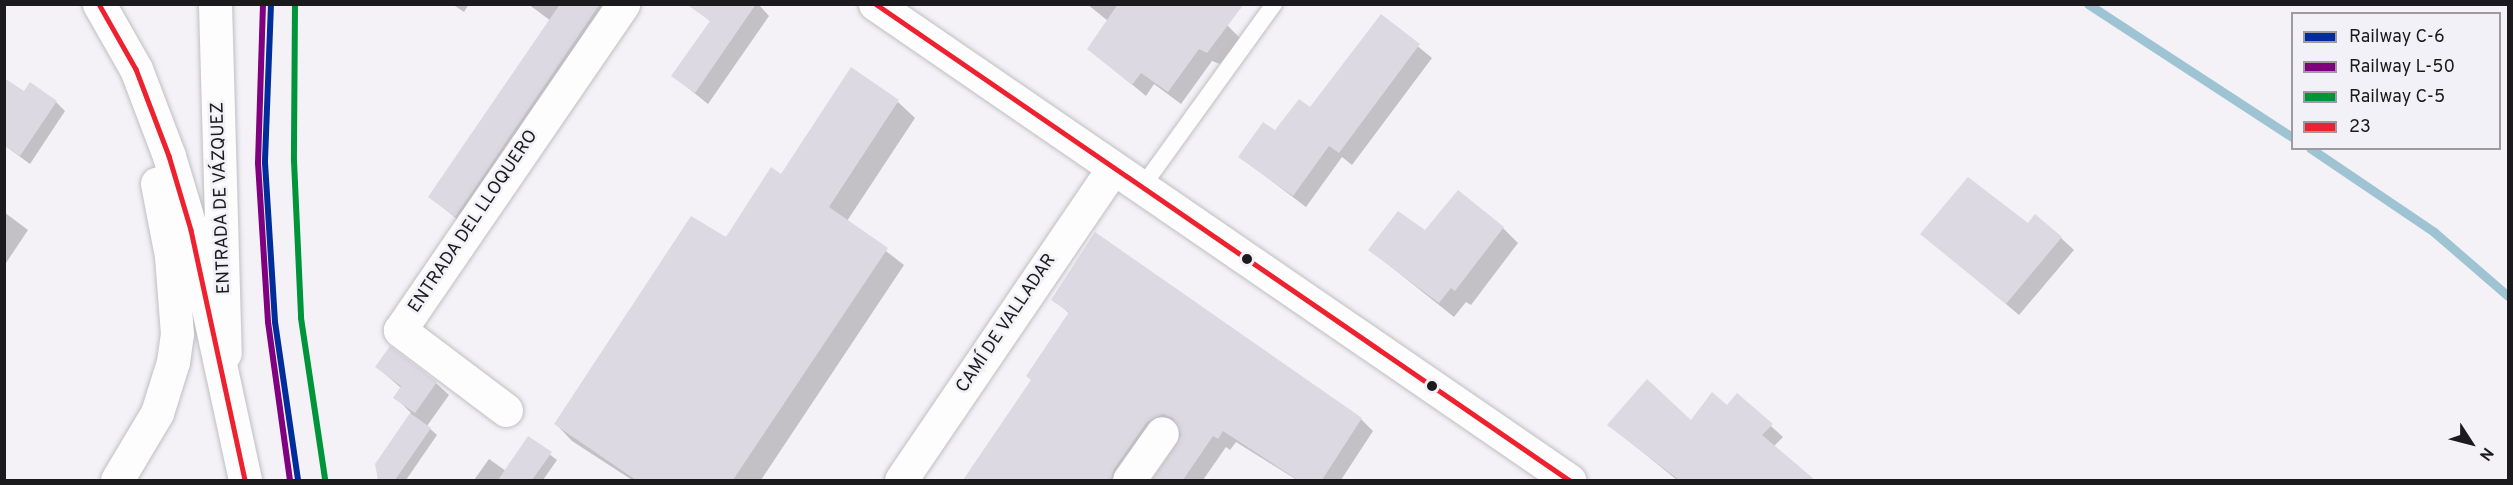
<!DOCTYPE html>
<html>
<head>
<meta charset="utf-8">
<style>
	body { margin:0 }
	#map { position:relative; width:2513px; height:485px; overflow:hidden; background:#f4f2f7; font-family:Overpass,sans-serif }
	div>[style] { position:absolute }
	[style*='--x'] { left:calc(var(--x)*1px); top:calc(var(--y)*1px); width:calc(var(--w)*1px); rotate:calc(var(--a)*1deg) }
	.shadow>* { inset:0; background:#0003 }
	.stream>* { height:9px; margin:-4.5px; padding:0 4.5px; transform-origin:4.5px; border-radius:4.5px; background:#9ec3d3 }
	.building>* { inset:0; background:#dcd9e3 }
	.roads { filter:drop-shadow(0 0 2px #bfbec2) drop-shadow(0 0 2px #bfbec2) }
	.service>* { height:16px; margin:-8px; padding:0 8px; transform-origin:8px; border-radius:8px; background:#fdfdfe }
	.minor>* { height:33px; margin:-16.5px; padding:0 16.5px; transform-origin:16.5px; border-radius:16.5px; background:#fdfdfe }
	.tertiary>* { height:33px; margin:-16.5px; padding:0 16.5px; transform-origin:16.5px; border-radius:16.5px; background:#fdfdfe }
	.bus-1>* { height:4.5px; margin:-2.25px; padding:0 2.25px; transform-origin:2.25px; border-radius:2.25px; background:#ed222e }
	.rail-1>* { height:6px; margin:-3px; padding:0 3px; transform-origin:3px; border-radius:3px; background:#002d9a }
	.rail-2>* { height:6px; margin:-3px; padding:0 3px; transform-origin:3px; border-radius:3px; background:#800080 }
	.rail-3>* { height:6px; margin:-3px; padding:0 3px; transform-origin:3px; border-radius:3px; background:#00953b }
	.dots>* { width:16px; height:16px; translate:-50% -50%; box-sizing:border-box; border:3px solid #f3f1f8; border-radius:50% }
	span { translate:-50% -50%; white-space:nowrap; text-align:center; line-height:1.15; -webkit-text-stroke:5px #f3f1f8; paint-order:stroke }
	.street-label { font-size:18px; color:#1b1a1c }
	.frame { position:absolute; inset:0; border:6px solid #1b1a1c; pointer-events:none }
	.legend { position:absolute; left:2291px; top:12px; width:210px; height:138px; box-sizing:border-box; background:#f3f1f8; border:2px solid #9d9ba0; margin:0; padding:8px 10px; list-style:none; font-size:18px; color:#1b1a1c }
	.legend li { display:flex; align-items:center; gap:12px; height:30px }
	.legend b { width:30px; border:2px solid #9d9ba0 }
	.north { position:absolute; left:2441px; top:413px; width:60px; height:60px; -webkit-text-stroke:4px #f3f1f8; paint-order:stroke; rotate:126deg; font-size:16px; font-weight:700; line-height:24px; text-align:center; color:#1b1a1c }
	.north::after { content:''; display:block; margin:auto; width:21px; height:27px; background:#1b1a1c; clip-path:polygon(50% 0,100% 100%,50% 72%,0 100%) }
</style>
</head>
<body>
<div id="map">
	<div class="shadow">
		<i style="clip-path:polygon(452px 4px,469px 4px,464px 12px)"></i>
		<i style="clip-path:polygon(528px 4px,613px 4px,463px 224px,430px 197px,551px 21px)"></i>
		<i style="clip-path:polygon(712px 4px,758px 4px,769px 16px,708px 104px,673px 76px,711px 22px,704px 16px)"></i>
		<i style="clip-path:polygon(1087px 4px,1147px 4px,1228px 26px,1240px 38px,1220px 64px,1212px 61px,1181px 104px,1154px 84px,1146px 96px,1089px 49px,1108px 21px)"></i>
		<i style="clip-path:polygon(1381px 16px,1432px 58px,1352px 165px,1342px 157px,1306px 207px,1240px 157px,1310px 109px)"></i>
		<i style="clip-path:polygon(4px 80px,25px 94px,56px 102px,65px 111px,30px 164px,4px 145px)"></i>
		<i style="clip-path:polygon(898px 102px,915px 118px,847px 221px,904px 265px,761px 480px,632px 480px,572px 441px,556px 424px,781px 176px)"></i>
		<i style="clip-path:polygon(4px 212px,28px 230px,4px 266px)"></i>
		<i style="clip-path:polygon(2028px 225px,2061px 238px,2074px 250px,2019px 315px,1922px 233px)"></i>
		<i style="clip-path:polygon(1503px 228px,1518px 243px,1471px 305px,1466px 302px,1454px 317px,1370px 250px,1425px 232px)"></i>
		<i style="clip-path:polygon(1053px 299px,1361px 419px,1373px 431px,1341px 480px,1297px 480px,1236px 442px,1230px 450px,1226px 447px,1203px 480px,1152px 480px,1179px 444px,1177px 426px,1129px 480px,965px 480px,1033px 381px,1070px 314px)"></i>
		<i style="clip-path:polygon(377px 367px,436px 383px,449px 395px,427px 426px,437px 435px,406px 480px,380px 480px,376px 465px,411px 413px,395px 397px,401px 388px)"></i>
		<i style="clip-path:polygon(1737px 395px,1783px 437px,1773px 447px,1813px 480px,1677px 480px,1609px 425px,1691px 422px,1727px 407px)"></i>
		<i style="clip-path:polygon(528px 438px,557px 460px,543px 480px,474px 480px,489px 459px,506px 471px)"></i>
	</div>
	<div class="stream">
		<i style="--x:2088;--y:4;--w:244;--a:33.1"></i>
		<i style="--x:2310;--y:148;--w:150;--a:34.1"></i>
		<i style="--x:2434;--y:232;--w:98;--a:40.9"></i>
	</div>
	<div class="building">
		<i style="clip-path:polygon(560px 4px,600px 4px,455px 217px,428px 197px)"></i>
		<i style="clip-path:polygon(686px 4px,756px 4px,695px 93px,671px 76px,710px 21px)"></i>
		<i style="clip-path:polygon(1118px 4px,1244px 4px,1207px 53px,1199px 49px,1168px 92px,1141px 73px,1132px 85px,1087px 49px)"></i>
		<i style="clip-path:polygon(1381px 14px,1420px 44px,1339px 153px,1329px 146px,1293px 196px,1238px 157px,1263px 122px,1275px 130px,1299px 99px,1310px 107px)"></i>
		<i style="clip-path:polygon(851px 67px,899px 100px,829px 207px,888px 248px,733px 480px,636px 480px,554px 424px,691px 216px,726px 237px,771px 167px,781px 174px)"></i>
		<i style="clip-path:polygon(4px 78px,24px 91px,30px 82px,57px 101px,20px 156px,4px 145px)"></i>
		<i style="clip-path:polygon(1968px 177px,2028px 223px,2035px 214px,2062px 237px,2006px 304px,1920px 234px)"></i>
		<i style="clip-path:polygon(1458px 190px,1504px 227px,1455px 291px,1451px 288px,1439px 303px,1368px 250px,1398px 211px,1425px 230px)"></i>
		<i style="clip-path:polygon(1095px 232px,1362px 418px,1322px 480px,1298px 480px,1223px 431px,1218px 439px,1213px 436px,1183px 480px,1152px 480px,1181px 435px,1173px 418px,1163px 414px,1147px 422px,1114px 469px,1111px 480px,963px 480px,1031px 380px,1026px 376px,1069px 312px,1051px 300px)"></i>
		<i style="clip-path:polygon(390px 346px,437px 382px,415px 413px,393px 398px,401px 386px,375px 367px)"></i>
		<i style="clip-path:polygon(1647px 379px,1691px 420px,1712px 392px,1727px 405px,1737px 393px,1773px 424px,1762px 435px,1815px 480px,1679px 480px,1607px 425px)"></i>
		<i style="clip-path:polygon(410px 413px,431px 428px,395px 480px,378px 480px,375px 464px)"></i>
		<i style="clip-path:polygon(528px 436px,552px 452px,532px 480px,498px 480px)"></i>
	</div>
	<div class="roads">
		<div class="service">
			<i style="--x:1142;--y:187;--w:226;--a:-54.2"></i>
		</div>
		<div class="minor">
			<i style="--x:215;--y:4;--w:349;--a:88.4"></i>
			<i style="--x:875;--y:4;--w:842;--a:34.45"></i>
			<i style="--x:506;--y:410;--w:133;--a:-143"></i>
			<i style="--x:400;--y:330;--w:395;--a:-55.6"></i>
			<i style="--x:901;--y:480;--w:377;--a:-55.8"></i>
			<i style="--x:1129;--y:480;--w:57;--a:-54.9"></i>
		</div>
		<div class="tertiary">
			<i style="--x:99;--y:4;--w:75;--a:60.4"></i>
			<i style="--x:136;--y:69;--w:93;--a:69.2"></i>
			<i style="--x:169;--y:156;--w:77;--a:73.4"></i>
			<i style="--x:191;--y:230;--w:256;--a:77.8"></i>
			<i style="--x:117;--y:480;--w:78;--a:-59.2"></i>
			<i style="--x:157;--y:413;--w:53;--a:-72.6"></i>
			<i style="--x:173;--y:362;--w:28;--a:-82"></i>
			<i style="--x:177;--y:334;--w:78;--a:-94.4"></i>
			<i style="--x:171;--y:256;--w:74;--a:-100.9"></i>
		</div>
	</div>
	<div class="bus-1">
		<i style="--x:99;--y:4;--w:75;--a:60.4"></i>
		<i style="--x:136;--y:69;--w:93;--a:69.2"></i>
		<i style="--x:169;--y:156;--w:77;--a:73.4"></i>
		<i style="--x:191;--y:230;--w:256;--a:77.8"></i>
		<i style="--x:876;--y:4;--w:841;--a:34.48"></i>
	</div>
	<div class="rail-1">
		<i style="--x:271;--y:4;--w:159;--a:92.2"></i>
		<i style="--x:265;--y:163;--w:159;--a:86.4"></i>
		<i style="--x:275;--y:322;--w:160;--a:81.7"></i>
	</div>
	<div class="rail-2">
		<i style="--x:263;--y:4;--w:159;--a:91.8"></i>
		<i style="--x:258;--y:163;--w:159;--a:86.4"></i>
		<i style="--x:268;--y:322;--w:160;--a:82.1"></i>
	</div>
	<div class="rail-3">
		<i style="--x:295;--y:4;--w:157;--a:90.4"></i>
		<i style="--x:294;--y:161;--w:157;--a:87.4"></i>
		<i style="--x:301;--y:318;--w:163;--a:81.5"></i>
	</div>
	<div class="dots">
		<i style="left:1247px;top:259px;background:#1b1a1c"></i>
		<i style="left:1432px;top:386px;background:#1b1a1c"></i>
	</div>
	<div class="street-label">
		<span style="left:222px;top:198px;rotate:-92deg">ENTRADA DE VÁZQUEZ</span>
		<span style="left:474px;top:222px;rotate:-56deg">ENTRADA DEL LLOQUERO</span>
		<span style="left:1007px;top:324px;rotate:-56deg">CAMÍ DE VALLADAR</span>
	</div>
	<div class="frame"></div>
	<ul class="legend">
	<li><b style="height:8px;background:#002d9a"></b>Railway C-6</li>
	<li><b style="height:8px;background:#800080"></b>Railway L-50</li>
	<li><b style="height:8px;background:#00953b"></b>Railway C-5</li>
	<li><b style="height:8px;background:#ed222e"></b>23</li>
	</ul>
	<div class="north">N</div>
</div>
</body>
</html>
